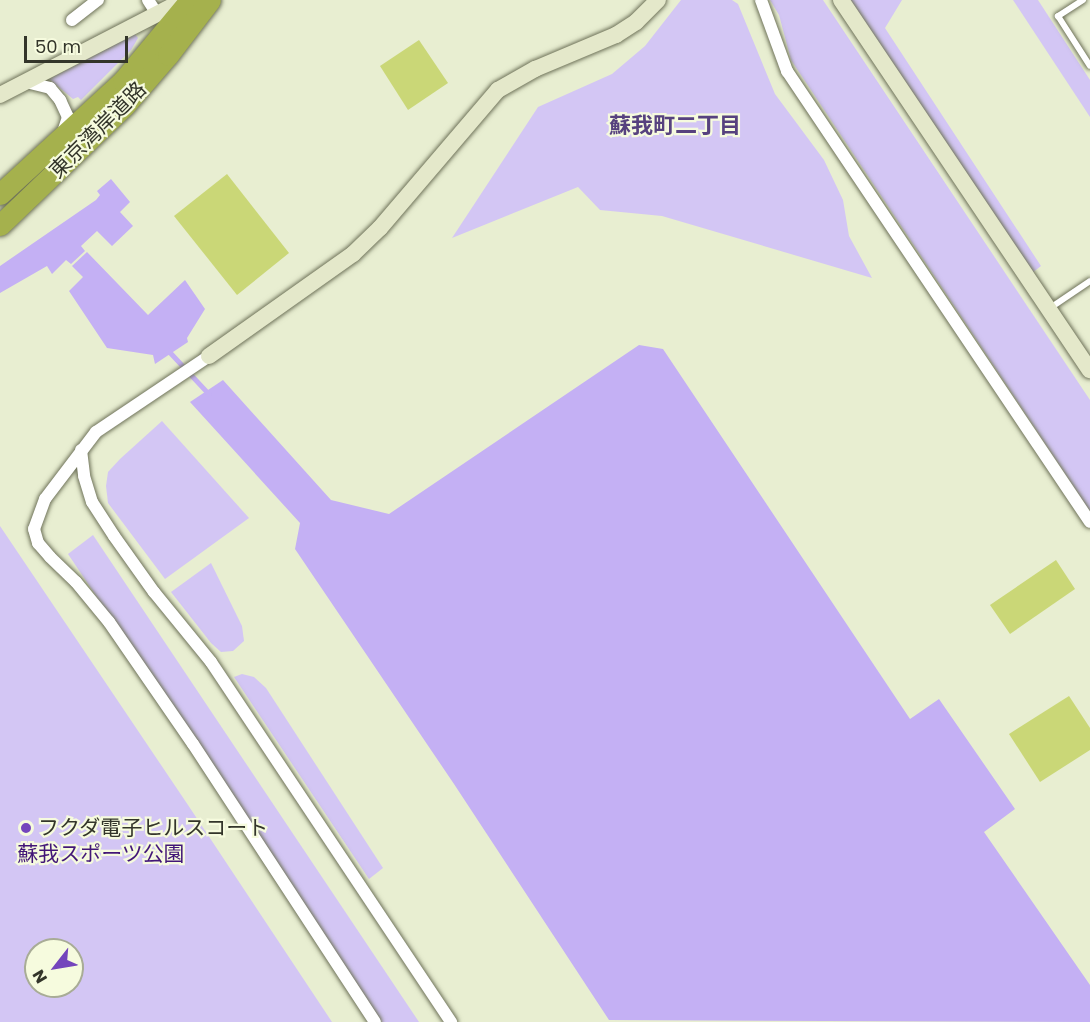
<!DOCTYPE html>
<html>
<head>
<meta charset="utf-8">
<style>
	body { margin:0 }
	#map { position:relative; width:1090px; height:1022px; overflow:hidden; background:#e8eed1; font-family:Poppins,"Noto Sans JP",sans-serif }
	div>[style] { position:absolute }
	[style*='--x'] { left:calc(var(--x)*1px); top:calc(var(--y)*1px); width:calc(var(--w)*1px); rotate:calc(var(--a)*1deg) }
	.green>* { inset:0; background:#d3c6f4 }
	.water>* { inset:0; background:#c4b0f4 }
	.stream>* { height:4.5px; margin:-2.25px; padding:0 2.25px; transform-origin:2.25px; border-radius:2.25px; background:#c4b0f4 }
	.building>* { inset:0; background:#cad777 }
	.roads { filter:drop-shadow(0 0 2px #6f735a) drop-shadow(0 0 2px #6f735a) }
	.lane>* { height:6px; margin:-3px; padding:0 3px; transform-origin:3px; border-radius:3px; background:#fff }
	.street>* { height:12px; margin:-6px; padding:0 6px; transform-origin:6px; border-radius:6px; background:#fff }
	.secondary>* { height:16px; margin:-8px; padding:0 8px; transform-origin:8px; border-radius:8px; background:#e4e8ca }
	.highway>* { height:21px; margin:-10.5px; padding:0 10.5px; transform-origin:10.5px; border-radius:10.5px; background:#a5b14d }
	.dots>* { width:16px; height:16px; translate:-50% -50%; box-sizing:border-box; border:3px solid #f6fbde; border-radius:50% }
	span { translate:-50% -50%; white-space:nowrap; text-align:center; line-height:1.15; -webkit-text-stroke:4.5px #f6fbde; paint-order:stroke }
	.street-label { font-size:21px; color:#33352a }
	.poi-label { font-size:21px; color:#33352a }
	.left { translate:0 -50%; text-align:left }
	.park-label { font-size:21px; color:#421677 }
	.neighbourhood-label { font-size:22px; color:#56417e; font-weight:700 }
	.north { position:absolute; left:24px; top:938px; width:60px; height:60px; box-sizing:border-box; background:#f6fbde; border:2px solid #a8ac96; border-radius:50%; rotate:239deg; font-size:16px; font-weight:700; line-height:24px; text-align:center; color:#33352a }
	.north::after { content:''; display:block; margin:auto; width:21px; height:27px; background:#7445bc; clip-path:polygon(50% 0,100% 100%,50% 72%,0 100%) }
	.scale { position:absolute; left:24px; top:36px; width:104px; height:27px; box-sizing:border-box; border:3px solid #33352a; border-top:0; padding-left:8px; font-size:18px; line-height:21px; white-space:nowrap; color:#33352a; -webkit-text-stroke:4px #f6fbde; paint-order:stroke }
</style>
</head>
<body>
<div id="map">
	<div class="green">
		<i style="clip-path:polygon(681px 0,732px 0,738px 4px,775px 94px,824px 160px,843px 200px,849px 236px,872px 278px,662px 216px,600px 210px,578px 187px,452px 238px,538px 107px,612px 74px,645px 46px)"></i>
		<i style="clip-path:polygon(770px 0,823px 0,1090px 400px,1090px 511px,791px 60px,779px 15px)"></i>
		<i style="clip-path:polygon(850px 0,902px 0,885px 28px,1041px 266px,1032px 273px)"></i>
		<i style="clip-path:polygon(1013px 0,1038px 0,1090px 80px,1090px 117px)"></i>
		<i style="clip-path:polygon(135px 34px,138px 38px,131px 50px,81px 100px,78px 97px,73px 99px,49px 79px)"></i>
		<i style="clip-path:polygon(162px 421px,249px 518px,165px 579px,108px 503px,106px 486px,108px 472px,120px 459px)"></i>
		<i style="clip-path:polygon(evenodd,0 526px,188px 805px,332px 1022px,0 1022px,0 526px,36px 950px,72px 950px,72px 986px,36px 986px,36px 950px)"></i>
		<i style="clip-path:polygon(93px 535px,419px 1022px,382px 1022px,68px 554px)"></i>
		<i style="clip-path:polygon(211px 563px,242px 626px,244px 641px,233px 651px,221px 652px,211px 643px,171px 592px)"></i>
		<i style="clip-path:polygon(242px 674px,254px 677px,266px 688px,383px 868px,369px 879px,234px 677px)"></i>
	</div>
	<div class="water">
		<i style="clip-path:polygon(111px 179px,130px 202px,120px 212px,133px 226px,112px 246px,97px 231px,81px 246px,85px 251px,71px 264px,66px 260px,52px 274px,47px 266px,0 293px,0 266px,96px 200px,100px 195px,97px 191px)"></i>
		<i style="clip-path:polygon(87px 252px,148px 315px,185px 280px,205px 309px,187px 338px,188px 342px,155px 364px,153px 355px,107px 348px,69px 291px,83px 277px,72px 266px)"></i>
		<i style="clip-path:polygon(639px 345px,663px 349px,910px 719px,939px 699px,1015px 809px,984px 832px,1090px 985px,1090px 1022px,609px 1020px,454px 784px,295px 549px,300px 523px,190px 402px,223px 380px,331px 500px,389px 514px)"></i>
	</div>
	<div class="stream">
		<i style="--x:168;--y:350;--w:60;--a:47"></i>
	</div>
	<div class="building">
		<i style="clip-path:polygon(419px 40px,448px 83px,408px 110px,380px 66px)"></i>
		<i style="clip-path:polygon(227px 174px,289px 253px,237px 295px,174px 216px)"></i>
		<i style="clip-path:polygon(1056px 560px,1075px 589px,1010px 634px,990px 605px)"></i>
		<i style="clip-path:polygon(1069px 696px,1090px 728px,1090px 750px,1040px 782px,1009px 734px)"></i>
	</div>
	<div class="roads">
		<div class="lane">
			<i style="--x:1083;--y:0;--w:30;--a:147"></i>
			<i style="--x:1058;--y:16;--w:59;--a:57.4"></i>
			<i style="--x:1050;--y:308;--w:48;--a:-34"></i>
		</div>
		<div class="street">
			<i style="--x:148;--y:0;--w:17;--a:57"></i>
			<i style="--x:761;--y:0;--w:76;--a:69.9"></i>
			<i style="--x:787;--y:71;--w:543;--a:56.11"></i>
			<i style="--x:72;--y:20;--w:33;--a:-38"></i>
			<i style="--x:26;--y:82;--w:25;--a:14"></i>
			<i style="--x:50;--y:88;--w:16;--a:50"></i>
			<i style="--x:60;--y:100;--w:19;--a:65"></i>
			<i style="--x:68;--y:117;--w:16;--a:108"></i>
			<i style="--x:209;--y:356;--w:136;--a:146.1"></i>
			<i style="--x:96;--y:432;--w:84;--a:127.3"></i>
			<i style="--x:45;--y:499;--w:32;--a:110"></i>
			<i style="--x:34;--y:529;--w:15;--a:74"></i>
			<i style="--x:38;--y:543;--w:18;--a:49"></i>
			<i style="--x:50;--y:557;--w:36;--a:44"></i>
			<i style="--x:76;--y:582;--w:52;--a:50.5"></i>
			<i style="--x:109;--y:622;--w:148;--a:55.5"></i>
			<i style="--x:193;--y:744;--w:332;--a:56.8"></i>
			<i style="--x:81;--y:450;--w:26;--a:83"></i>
			<i style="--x:84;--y:476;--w:27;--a:73"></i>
			<i style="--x:92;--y:502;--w:40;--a:57.1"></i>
			<i style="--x:114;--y:536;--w:69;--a:54.5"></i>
			<i style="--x:154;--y:592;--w:90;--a:50.8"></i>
			<i style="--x:211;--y:662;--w:433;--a:56.3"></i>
		</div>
		<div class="secondary">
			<i style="--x:841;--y:0;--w:446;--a:56.1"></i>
			<i style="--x:0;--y:95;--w:207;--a:-27.3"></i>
			<i style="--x:209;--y:356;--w:176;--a:-35.3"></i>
			<i style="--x:353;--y:254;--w:37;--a:-44"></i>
			<i style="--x:380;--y:228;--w:182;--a:-49.5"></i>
			<i style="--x:498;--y:90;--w:43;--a:-29.6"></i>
			<i style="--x:535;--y:69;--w:88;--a:-22.8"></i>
			<i style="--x:616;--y:35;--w:24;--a:-33"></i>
			<i style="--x:636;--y:22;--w:31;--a:-45"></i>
		</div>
		<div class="highway">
			<i style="--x:0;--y:194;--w:167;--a:-42.6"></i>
			<i style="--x:123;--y:81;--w:105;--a:-50.4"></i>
			<i style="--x:0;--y:225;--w:173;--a:-43.8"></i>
			<i style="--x:125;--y:105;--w:66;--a:-49.3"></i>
			<i style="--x:168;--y:55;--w:69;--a:-52.6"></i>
		</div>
	</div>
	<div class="dots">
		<i style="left:26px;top:828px;background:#7445bc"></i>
	</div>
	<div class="street-label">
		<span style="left:98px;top:130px;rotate:-45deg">東京湾岸道路</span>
	</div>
	<div class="poi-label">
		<span class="left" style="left:38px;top:828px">フクダ電子ヒルスコート</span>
	</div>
	<div class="park-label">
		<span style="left:101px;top:854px">蘇我スポーツ公園</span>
	</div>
	<div class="neighbourhood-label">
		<span style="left:675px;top:126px">蘇我町二丁目</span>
	</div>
	<div class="north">N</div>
	<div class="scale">50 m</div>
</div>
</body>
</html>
